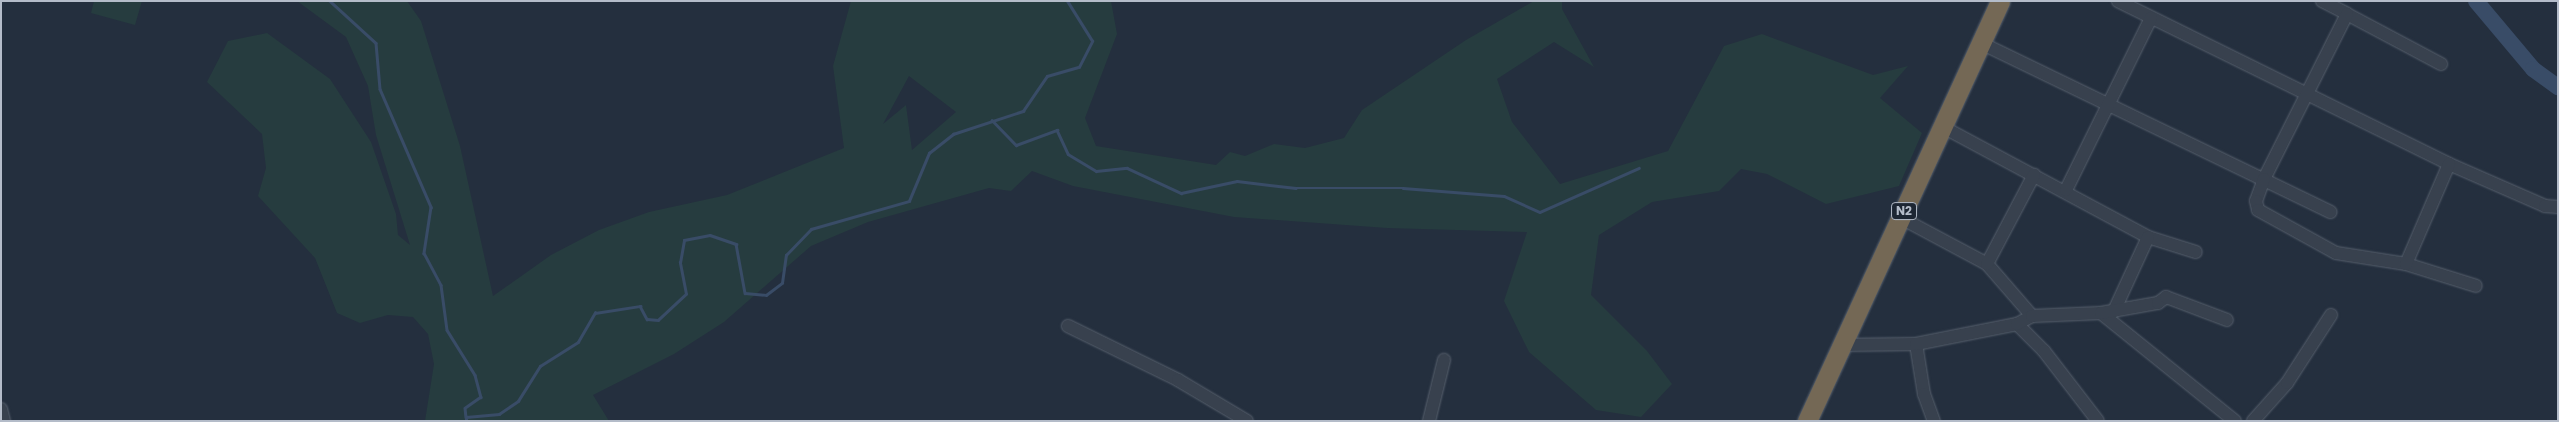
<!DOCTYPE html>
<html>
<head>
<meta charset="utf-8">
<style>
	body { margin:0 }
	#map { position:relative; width:2559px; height:422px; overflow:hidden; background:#242f3e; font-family:Poppins,sans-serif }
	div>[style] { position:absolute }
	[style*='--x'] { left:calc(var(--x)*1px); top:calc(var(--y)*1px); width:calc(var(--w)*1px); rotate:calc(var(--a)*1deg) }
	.green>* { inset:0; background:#263c3f }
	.stream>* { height:2.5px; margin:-1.25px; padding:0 1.25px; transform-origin:1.25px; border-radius:1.25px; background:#394c67 }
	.river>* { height:16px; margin:-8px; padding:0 8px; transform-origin:8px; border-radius:8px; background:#394c67 }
	.roads { filter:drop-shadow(0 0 1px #565f6c) drop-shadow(0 0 1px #565f6c) }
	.minor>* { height:12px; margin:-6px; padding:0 6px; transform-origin:6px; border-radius:6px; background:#38414e }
	.highway>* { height:19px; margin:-9.5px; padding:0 9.5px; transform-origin:9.5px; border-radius:9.5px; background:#746855 }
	span { translate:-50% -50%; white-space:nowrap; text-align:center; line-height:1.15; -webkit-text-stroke:4.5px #1d2633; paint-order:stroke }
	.shield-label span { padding:1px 4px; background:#1d2633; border:1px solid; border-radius:4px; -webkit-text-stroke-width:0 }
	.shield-label { font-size:12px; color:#b4bcc9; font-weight:700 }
	.frame { position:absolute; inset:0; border:2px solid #b4bcc9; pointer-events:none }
</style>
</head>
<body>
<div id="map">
	<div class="green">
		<i style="clip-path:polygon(94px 1px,142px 1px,135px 25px,91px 13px)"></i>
		<i style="clip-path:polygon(evenodd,297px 1px,407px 1px,421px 21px,460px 146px,493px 296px,551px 255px,599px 230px,649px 212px,727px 195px,844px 148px,833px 66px,851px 1px,1111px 1px,1117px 34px,1085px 118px,1096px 146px,1216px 165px,1230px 152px,1245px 156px,1274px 144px,1305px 148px,1344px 138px,1362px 110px,1466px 40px,1534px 1px,1562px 1px,1562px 9px,1594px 67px,1554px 42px,1497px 79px,1512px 122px,1560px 184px,1668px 151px,1724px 46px,1762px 34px,1873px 75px,1908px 66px,1880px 98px,1922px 133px,1899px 186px,1826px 204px,1767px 174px,1741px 169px,1719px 191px,1652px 202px,1599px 235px,1591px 295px,1647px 351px,1672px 384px,1641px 417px,1596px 410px,1529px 352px,1504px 301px,1527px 232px,1387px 228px,1234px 217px,1073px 186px,1032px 171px,1011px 191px,989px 188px,868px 222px,811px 246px,724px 322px,674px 354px,593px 395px,609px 421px,425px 421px,434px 364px,428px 334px,413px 317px,388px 315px,360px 323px,337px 313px,315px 258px,258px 196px,266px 168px,262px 134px,207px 82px,228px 41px,267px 33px,330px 79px,371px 142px,396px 214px,398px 235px,410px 245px,376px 135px,368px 86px,346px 37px,297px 1px,909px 76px,956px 112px,912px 150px,906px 105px,883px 124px,909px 76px)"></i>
	</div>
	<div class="stream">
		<i style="--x:330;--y:1;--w:62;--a:42.4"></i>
		<i style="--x:376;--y:43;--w:46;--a:85"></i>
		<i style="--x:380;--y:89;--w:129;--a:66.6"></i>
		<i style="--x:431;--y:207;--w:47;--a:98.7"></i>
		<i style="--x:424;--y:253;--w:36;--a:62"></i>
		<i style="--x:441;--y:285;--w:45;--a:82.4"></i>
		<i style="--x:447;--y:330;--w:53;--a:58.1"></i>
		<i style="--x:475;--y:375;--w:23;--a:75"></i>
		<i style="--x:481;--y:397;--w:19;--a:145"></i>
		<i style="--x:465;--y:408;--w:9;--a:84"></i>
		<i style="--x:992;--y:120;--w:35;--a:46"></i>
		<i style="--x:1016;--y:145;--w:44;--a:-20.1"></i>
		<i style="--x:1057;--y:130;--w:26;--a:65"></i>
		<i style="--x:1068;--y:154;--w:33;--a:31"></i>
		<i style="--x:1096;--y:171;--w:31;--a:-6"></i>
		<i style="--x:1127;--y:168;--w:60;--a:24.8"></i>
		<i style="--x:1181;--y:193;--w:57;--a:-12.1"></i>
		<i style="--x:1237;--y:181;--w:59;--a:6.8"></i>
		<i style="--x:1296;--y:188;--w:107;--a:0"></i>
		<i style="--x:1403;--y:188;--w:101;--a:4.5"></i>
		<i style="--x:1504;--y:196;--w:39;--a:24"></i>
		<i style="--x:1540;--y:212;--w:108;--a:-24"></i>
		<i style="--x:466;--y:421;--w:4;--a:-90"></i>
		<i style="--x:466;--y:417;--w:33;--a:-5"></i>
		<i style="--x:499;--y:414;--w:23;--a:-34"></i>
		<i style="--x:518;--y:401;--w:41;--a:-57.8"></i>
		<i style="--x:540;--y:366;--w:45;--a:-32.3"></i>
		<i style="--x:578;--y:342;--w:34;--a:-60"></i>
		<i style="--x:595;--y:313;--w:46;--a:-8.8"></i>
		<i style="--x:640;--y:306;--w:15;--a:62"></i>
		<i style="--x:647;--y:319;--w:11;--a:5"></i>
		<i style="--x:658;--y:320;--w:38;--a:-43"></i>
		<i style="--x:686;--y:294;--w:32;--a:-101"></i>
		<i style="--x:680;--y:263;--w:23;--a:-80"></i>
		<i style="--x:684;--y:240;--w:26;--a:-11"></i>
		<i style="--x:710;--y:235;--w:28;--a:19"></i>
		<i style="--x:736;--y:244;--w:50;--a:79.6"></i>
		<i style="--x:745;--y:293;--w:21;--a:5"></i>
		<i style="--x:766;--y:295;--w:20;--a:-37"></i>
		<i style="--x:782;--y:283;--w:28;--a:-82"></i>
		<i style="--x:786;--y:255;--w:36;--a:-46"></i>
		<i style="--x:811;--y:229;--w:102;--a:-15.9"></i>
		<i style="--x:909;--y:201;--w:52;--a:-67.4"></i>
		<i style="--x:929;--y:153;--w:31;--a:-38"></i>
		<i style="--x:953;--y:134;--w:74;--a:-18.2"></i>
		<i style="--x:1023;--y:111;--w:42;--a:-55.6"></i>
		<i style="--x:1047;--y:76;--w:33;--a:-16"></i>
		<i style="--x:1079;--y:67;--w:29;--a:-63"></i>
		<i style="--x:1092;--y:41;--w:47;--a:-122"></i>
	</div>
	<div class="river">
		<i style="--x:2476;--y:1;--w:89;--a:50"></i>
		<i style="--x:2533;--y:69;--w:31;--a:36"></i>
	</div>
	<div class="roads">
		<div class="minor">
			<i style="--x:2118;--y:1;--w:369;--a:26.2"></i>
			<i style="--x:2449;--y:164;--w:105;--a:23.6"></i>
			<i style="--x:2545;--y:206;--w:13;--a:4"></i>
			<i style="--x:2322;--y:1;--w:28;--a:27"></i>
			<i style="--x:1983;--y:44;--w:386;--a:25.8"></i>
			<i style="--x:2441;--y:64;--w:106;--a:-152"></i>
			<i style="--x:2347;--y:14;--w:185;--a:116.7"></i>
			<i style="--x:2264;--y:179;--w:23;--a:110"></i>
			<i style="--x:2256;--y:201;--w:9;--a:77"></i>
			<i style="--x:2258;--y:210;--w:89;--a:28.9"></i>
			<i style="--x:2336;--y:253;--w:71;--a:8.9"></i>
			<i style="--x:2406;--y:264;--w:73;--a:17.4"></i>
			<i style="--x:1943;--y:127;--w:233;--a:28.2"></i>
			<i style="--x:2148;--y:237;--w:50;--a:17.4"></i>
			<i style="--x:2066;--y:190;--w:192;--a:-63.7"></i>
			<i style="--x:1901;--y:218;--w:98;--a:28.1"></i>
			<i style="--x:1987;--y:264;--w:69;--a:49.1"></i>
			<i style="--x:1987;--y:264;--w:101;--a:-62.2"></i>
			<i style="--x:2406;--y:264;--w:109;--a:-66.7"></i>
			<i style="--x:2114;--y:311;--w:81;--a:-65.3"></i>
			<i style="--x:2101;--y:313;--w:172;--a:38.9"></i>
			<i style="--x:2017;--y:324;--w:38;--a:45"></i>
			<i style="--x:2044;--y:351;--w:88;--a:52.4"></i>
			<i style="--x:1068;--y:326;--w:123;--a:26.1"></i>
			<i style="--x:1178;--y:380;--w:80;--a:30.7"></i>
			<i style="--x:1916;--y:344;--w:51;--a:80.9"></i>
			<i style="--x:1924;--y:394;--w:29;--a:70"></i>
			<i style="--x:1842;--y:345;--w:74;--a:-0.8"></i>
			<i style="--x:1916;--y:344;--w:103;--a:-11.2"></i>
			<i style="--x:2017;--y:324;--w:17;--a:-28"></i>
			<i style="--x:2032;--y:316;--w:69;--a:-2.5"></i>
			<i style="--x:2101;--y:313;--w:58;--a:-10"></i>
			<i style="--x:2158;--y:303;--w:10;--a:-37"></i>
			<i style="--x:2166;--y:297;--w:65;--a:20.7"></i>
			<i style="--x:1;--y:409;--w:12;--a:76"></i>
			<i style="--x:1429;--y:421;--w:63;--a:-76.2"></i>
			<i style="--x:2253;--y:421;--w:51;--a:-48.2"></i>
			<i style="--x:2287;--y:383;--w:81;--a:-57.1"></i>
		</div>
		<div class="highway">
			<i style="--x:1807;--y:421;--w:462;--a:-65.3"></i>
		</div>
	</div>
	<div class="shield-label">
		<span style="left:1904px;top:211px">N2</span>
	</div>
	<div class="frame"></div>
</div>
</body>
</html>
